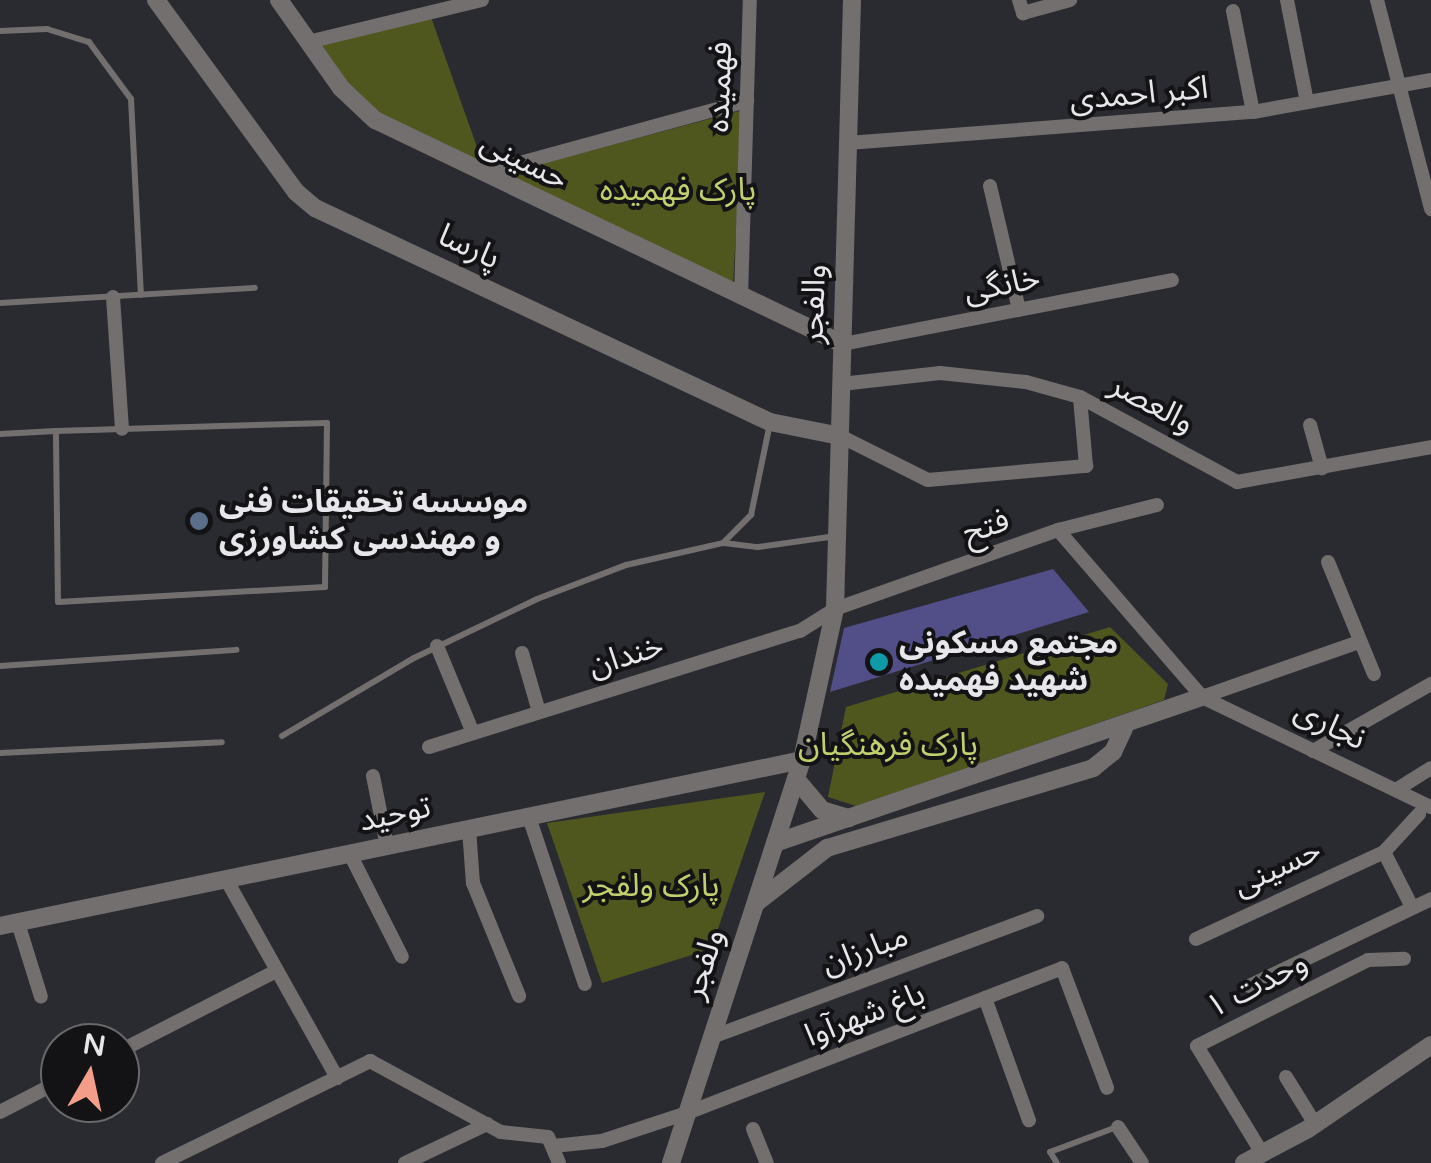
<!DOCTYPE html>
<html>
<head>
<meta charset="utf-8">
<style>
	body { margin:0 }
	#map { position:relative; width:1431px; height:1163px; overflow:hidden; background:#2a2b31; font-family:"Varela Round","Noto Sans Arabic",sans-serif }
	div>[style] { position:absolute }
	[style*='--x'] { left:calc(var(--x)*1px); top:calc(var(--y)*1px); width:calc(var(--w)*1px); rotate:calc(var(--a)*1deg) }
	.green>* { inset:0; background:#50571e }
	.building>* { inset:0; background:#524f88 }
	.service>* { height:6px; margin:-3px; padding:0 3px; transform-origin:3px; border-radius:3px; background:#736f6e }
	.minor>* { height:14px; margin:-7px; padding:0 7px; transform-origin:7px; border-radius:7px; background:#736f6e }
	.tertiary>* { height:18px; margin:-9px; padding:0 9px; transform-origin:9px; border-radius:9px; background:#736f6e }
	.dots>* { width:28px; height:28px; translate:-50% -50%; box-sizing:border-box; border:5px solid #131316; border-radius:50% }
	span { translate:-50% -50%; white-space:nowrap; text-align:center; line-height:1.15; -webkit-text-stroke:8px #131316; paint-order:stroke }
	.street-label { font-size:32px; color:#e7e7eb }
	.park-label { font-size:32px; color:#c2cf6e }
	.poi-label { font-size:32px; color:#e7e7eb; font-weight:700 }
	.left { translate:0 -50%; text-align:left }
	.north { position:absolute; left:40px; top:1023px; width:100px; height:100px; box-sizing:border-box; background:#131316; border:2px solid #68686b; border-radius:50%; rotate:9deg; font-size:28px; font-weight:700; line-height:40px; text-align:center; color:#e7e7eb }
	.north::after { content:''; display:block; margin:auto; width:35px; height:45px; background:#f49e8a; clip-path:polygon(50% 0,100% 100%,50% 72%,0 100%) }
</style>
</head>
<body>
<div id="map">
	<div class="green">
		<i style="clip-path:polygon(431px 17px,484px 167px,378px 117px,345px 86px,316px 45px)"></i>
		<i style="clip-path:polygon(743px 110px,733px 284px,500px 175px)"></i>
		<i style="clip-path:polygon(1110px 627px,1168px 684px,1164px 700px,856px 806px,828px 797px,846px 707px)"></i>
		<i style="clip-path:polygon(765px 792px,711px 949px,602px 983px,547px 823px)"></i>
	</div>
	<div class="building">
		<i style="clip-path:polygon(1053px 569px,1089px 612px,830px 692px,844px 628px)"></i>
	</div>
	<div class="service">
		<i style="--x:0;--y:31;--w:47;--a:-2.4"></i>
		<i style="--x:47;--y:29;--w:44;--a:17.2"></i>
		<i style="--x:89;--y:42;--w:71;--a:53.6"></i>
		<i style="--x:131;--y:99;--w:196;--a:87.1"></i>
		<i style="--x:0;--y:303;--w:255;--a:-3.4"></i>
		<i style="--x:0;--y:434;--w:56;--a:-3.1"></i>
		<i style="--x:56;--y:431;--w:271;--a:-1.7"></i>
		<i style="--x:327;--y:423;--w:164;--a:90.7"></i>
		<i style="--x:325;--y:587;--w:267;--a:176.8"></i>
		<i style="--x:58;--y:602;--w:171;--a:-90.7"></i>
		<i style="--x:724;--y:543;--w:34;--a:7"></i>
		<i style="--x:758;--y:547;--w:79;--a:-8"></i>
		<i style="--x:0;--y:666;--w:237;--a:-3.9"></i>
		<i style="--x:282;--y:736;--w:153;--a:-30.6"></i>
		<i style="--x:414;--y:658;--w:136;--a:-25.6"></i>
		<i style="--x:537;--y:599;--w:95;--a:-20.9"></i>
		<i style="--x:626;--y:565;--w:99;--a:-12.8"></i>
		<i style="--x:723;--y:543;--w:40;--a:-45"></i>
		<i style="--x:751;--y:515;--w:94;--a:-78.3"></i>
		<i style="--x:0;--y:753;--w:222;--a:-2.8"></i>
		<i style="--x:1057;--y:1163;--w:13;--a:-122"></i>
		<i style="--x:1050;--y:1152;--w:72;--a:-20.5"></i>
	</div>
	<div class="minor">
		<i style="--x:1019;--y:0;--w:14;--a:73"></i>
		<i style="--x:1023;--y:13;--w:49;--a:-15.5"></i>
		<i style="--x:1287;--y:0;--w:104;--a:78.9"></i>
		<i style="--x:1377;--y:0;--w:216;--a:75.5"></i>
		<i style="--x:1233;--y:11;--w:103;--a:78.8"></i>
		<i style="--x:308;--y:42;--w:179;--a:-13.6"></i>
		<i style="--x:848;--y:143;--w:406;--a:-4.4"></i>
		<i style="--x:1253;--y:112;--w:181;--a:-10.2"></i>
		<i style="--x:483;--y:173;--w:274;--a:-15.3"></i>
		<i style="--x:990;--y:186;--w:127;--a:76.8"></i>
		<i style="--x:113;--y:297;--w:132;--a:86.1"></i>
		<i style="--x:741;--y:297;--w:297;--a:-88.3"></i>
		<i style="--x:843;--y:344;--w:335;--a:-11"></i>
		<i style="--x:841;--y:384;--w:100;--a:-6.3"></i>
		<i style="--x:940;--y:373;--w:86;--a:6"></i>
		<i style="--x:1026;--y:382;--w:56;--a:15.5"></i>
		<i style="--x:1080;--y:397;--w:179;--a:28.4"></i>
		<i style="--x:1237;--y:482;--w:197;--a:-10.2"></i>
		<i style="--x:1310;--y:425;--w:45;--a:74.4"></i>
		<i style="--x:840;--y:436;--w:98;--a:26.6"></i>
		<i style="--x:928;--y:480;--w:159;--a:-5.1"></i>
		<i style="--x:1086;--y:466;--w:69;--a:-95"></i>
		<i style="--x:1058;--y:530;--w:221;--a:49.2"></i>
		<i style="--x:1202;--y:697;--w:254;--a:25.7"></i>
		<i style="--x:1328;--y:562;--w:121;--a:67.7"></i>
		<i style="--x:437;--y:646;--w:94;--a:67.5"></i>
		<i style="--x:522;--y:653;--w:61;--a:73.9"></i>
		<i style="--x:1202;--y:697;--w:166;--a:-19.3"></i>
		<i style="--x:429;--y:747;--w:389;--a:-17.4"></i>
		<i style="--x:800;--y:631;--w:41;--a:-32.2"></i>
		<i style="--x:835;--y:609;--w:237;--a:-19.5"></i>
		<i style="--x:1058;--y:530;--w:102;--a:-14.2"></i>
		<i style="--x:1313;--y:751;--w:136;--a:-29.6"></i>
		<i style="--x:373;--y:776;--w:71;--a:78.7"></i>
		<i style="--x:1396;--y:790;--w:41;--a:-32.2"></i>
		<i style="--x:529;--y:817;--w:176;--a:71.5"></i>
		<i style="--x:469;--y:829;--w:54;--a:85.8"></i>
		<i style="--x:473;--y:883;--w:122;--a:67.8"></i>
		<i style="--x:1384;--y:852;--w:62;--a:63"></i>
		<i style="--x:350;--y:854;--w:115;--a:63.2"></i>
		<i style="--x:226;--y:879;--w:228;--a:60.8"></i>
		<i style="--x:18;--y:923;--w:77;--a:72.7"></i>
		<i style="--x:1196;--y:939;--w:207;--a:-24.8"></i>
		<i style="--x:1384;--y:852;--w:52;--a:-47.4"></i>
		<i style="--x:1249;--y:986;--w:202;--a:-25.5"></i>
		<i style="--x:985;--y:998;--w:130;--a:70.2"></i>
		<i style="--x:712;--y:1037;--w:347;--a:-20.4"></i>
		<i style="--x:120;--y:1051;--w:175;--a:-27.1"></i>
		<i style="--x:1286;--y:1077;--w:55;--a:58.3"></i>
		<i style="--x:0;--y:1112;--w:68;--a:-27.3"></i>
		<i style="--x:1118;--y:1127;--w:43;--a:56.3"></i>
		<i style="--x:753;--y:1129;--w:37;--a:68"></i>
		<i style="--x:553;--y:1146;--w:49;--a:-5.8"></i>
		<i style="--x:602;--y:1141;--w:89;--a:-18.2"></i>
		<i style="--x:687;--y:1113;--w:402;--a:-21.1"></i>
		<i style="--x:1062;--y:968;--w:128;--a:69.4"></i>
		<i style="--x:1262;--y:1153;--w:125;--a:-121.3"></i>
		<i style="--x:1197;--y:1046;--w:191;--a:-26.7"></i>
		<i style="--x:1368;--y:960;--w:36;--a:-2"></i>
		<i style="--x:162;--y:1163;--w:232;--a:-26.1"></i>
		<i style="--x:370;--y:1061;--w:149;--a:28.5"></i>
		<i style="--x:501;--y:1132;--w:47;--a:6.1"></i>
		<i style="--x:548;--y:1137;--w:28;--a:67"></i>
		<i style="--x:405;--y:1163;--w:91;--a:-25.4"></i>
	</div>
	<div class="tertiary">
		<i style="--x:156;--y:0;--w:238;--a:53.9"></i>
		<i style="--x:296;--y:192;--w:25;--a:40"></i>
		<i style="--x:315;--y:208;--w:503;--a:25.19"></i>
		<i style="--x:770;--y:422;--w:71;--a:11.3"></i>
		<i style="--x:279;--y:0;--w:108;--a:54.8"></i>
		<i style="--x:341;--y:88;--w:47;--a:43.3"></i>
		<i style="--x:375;--y:120;--w:519;--a:25.58"></i>
		<i style="--x:796;--y:779;--w:40;--a:50"></i>
		<i style="--x:822;--y:810;--w:28;--a:17"></i>
		<i style="--x:775;--y:843;--w:451;--a:-18.9"></i>
		<i style="--x:756;--y:903;--w:90;--a:-37.8"></i>
		<i style="--x:827;--y:848;--w:278;--a:-16.7"></i>
		<i style="--x:1093;--y:768;--w:26;--a:-39"></i>
		<i style="--x:1113;--y:752;--w:26;--a:-65"></i>
		<i style="--x:0;--y:926;--w:819;--a:-11.69"></i>
		<i style="--x:671;--y:1163;--w:424;--a:-72"></i>
		<i style="--x:802;--y:760;--w:155;--a:-77.7"></i>
		<i style="--x:835;--y:609;--w:609;--a:-88.4"></i>
		<i style="--x:1244;--y:1163;--w:72;--a:-28"></i>
		<i style="--x:1308;--y:1129;--w:149;--a:-34.3"></i>
	</div>
	<div class="dots">
		<i style="left:199px;top:521px;background:#5c6f8a"></i>
		<i style="left:879px;top:662px;background:#0f9aa8"></i>
	</div>
	<div class="street-label">
		<span style="left:720px;top:87px;rotate:-88deg">فهمیده</span>
		<span style="left:1139px;top:94px;rotate:-5deg">اکبر احمدی</span>
		<span style="left:524px;top:161px;rotate:26deg">حسینی</span>
		<span style="left:469px;top:247px;rotate:25deg">پارسا</span>
		<span style="left:1002px;top:285px;rotate:-11deg">خانگی</span>
		<span style="left:814px;top:304px;rotate:-88deg">والفجر</span>
		<span style="left:1152px;top:404px;rotate:28deg">والعصر</span>
		<span style="left:986px;top:527px;rotate:-20deg">فتح</span>
		<span style="left:626px;top:656px;rotate:-17deg">خندان</span>
		<span style="left:1330px;top:725px;rotate:26deg">نجاری</span>
		<span style="left:395px;top:814px;rotate:-12deg">توحید</span>
		<span style="left:1277px;top:868px;rotate:-25deg">حسینی</span>
		<span style="left:865px;top:950px;rotate:-20deg">مبارزان</span>
		<span style="left:704px;top:964px;rotate:-72deg">ولفجر</span>
		<span style="left:1257px;top:985px;rotate:-27deg">وحدت ۱</span>
		<span style="left:865px;top:1015px;rotate:-21deg">باغ شهرآوا</span>
	</div>
	<div class="park-label">
		<span style="left:678px;top:190px">پارک فهمیده</span>
		<span style="left:888px;top:745px">پارک فرهنگیان</span>
		<span style="left:651px;top:886px">پارک ولفجر</span>
	</div>
	<div class="poi-label">
		<span class="left" style="left:219px;top:521px">موسسه تحقیقات فنی<br>و مهندسی کشاورزی</span>
		<span class="left" style="left:899px;top:662px">مجتمع مسکونی<br>شهید فهمیده</span>
	</div>
	<div class="north">N</div>
</div>
</body>
</html>
